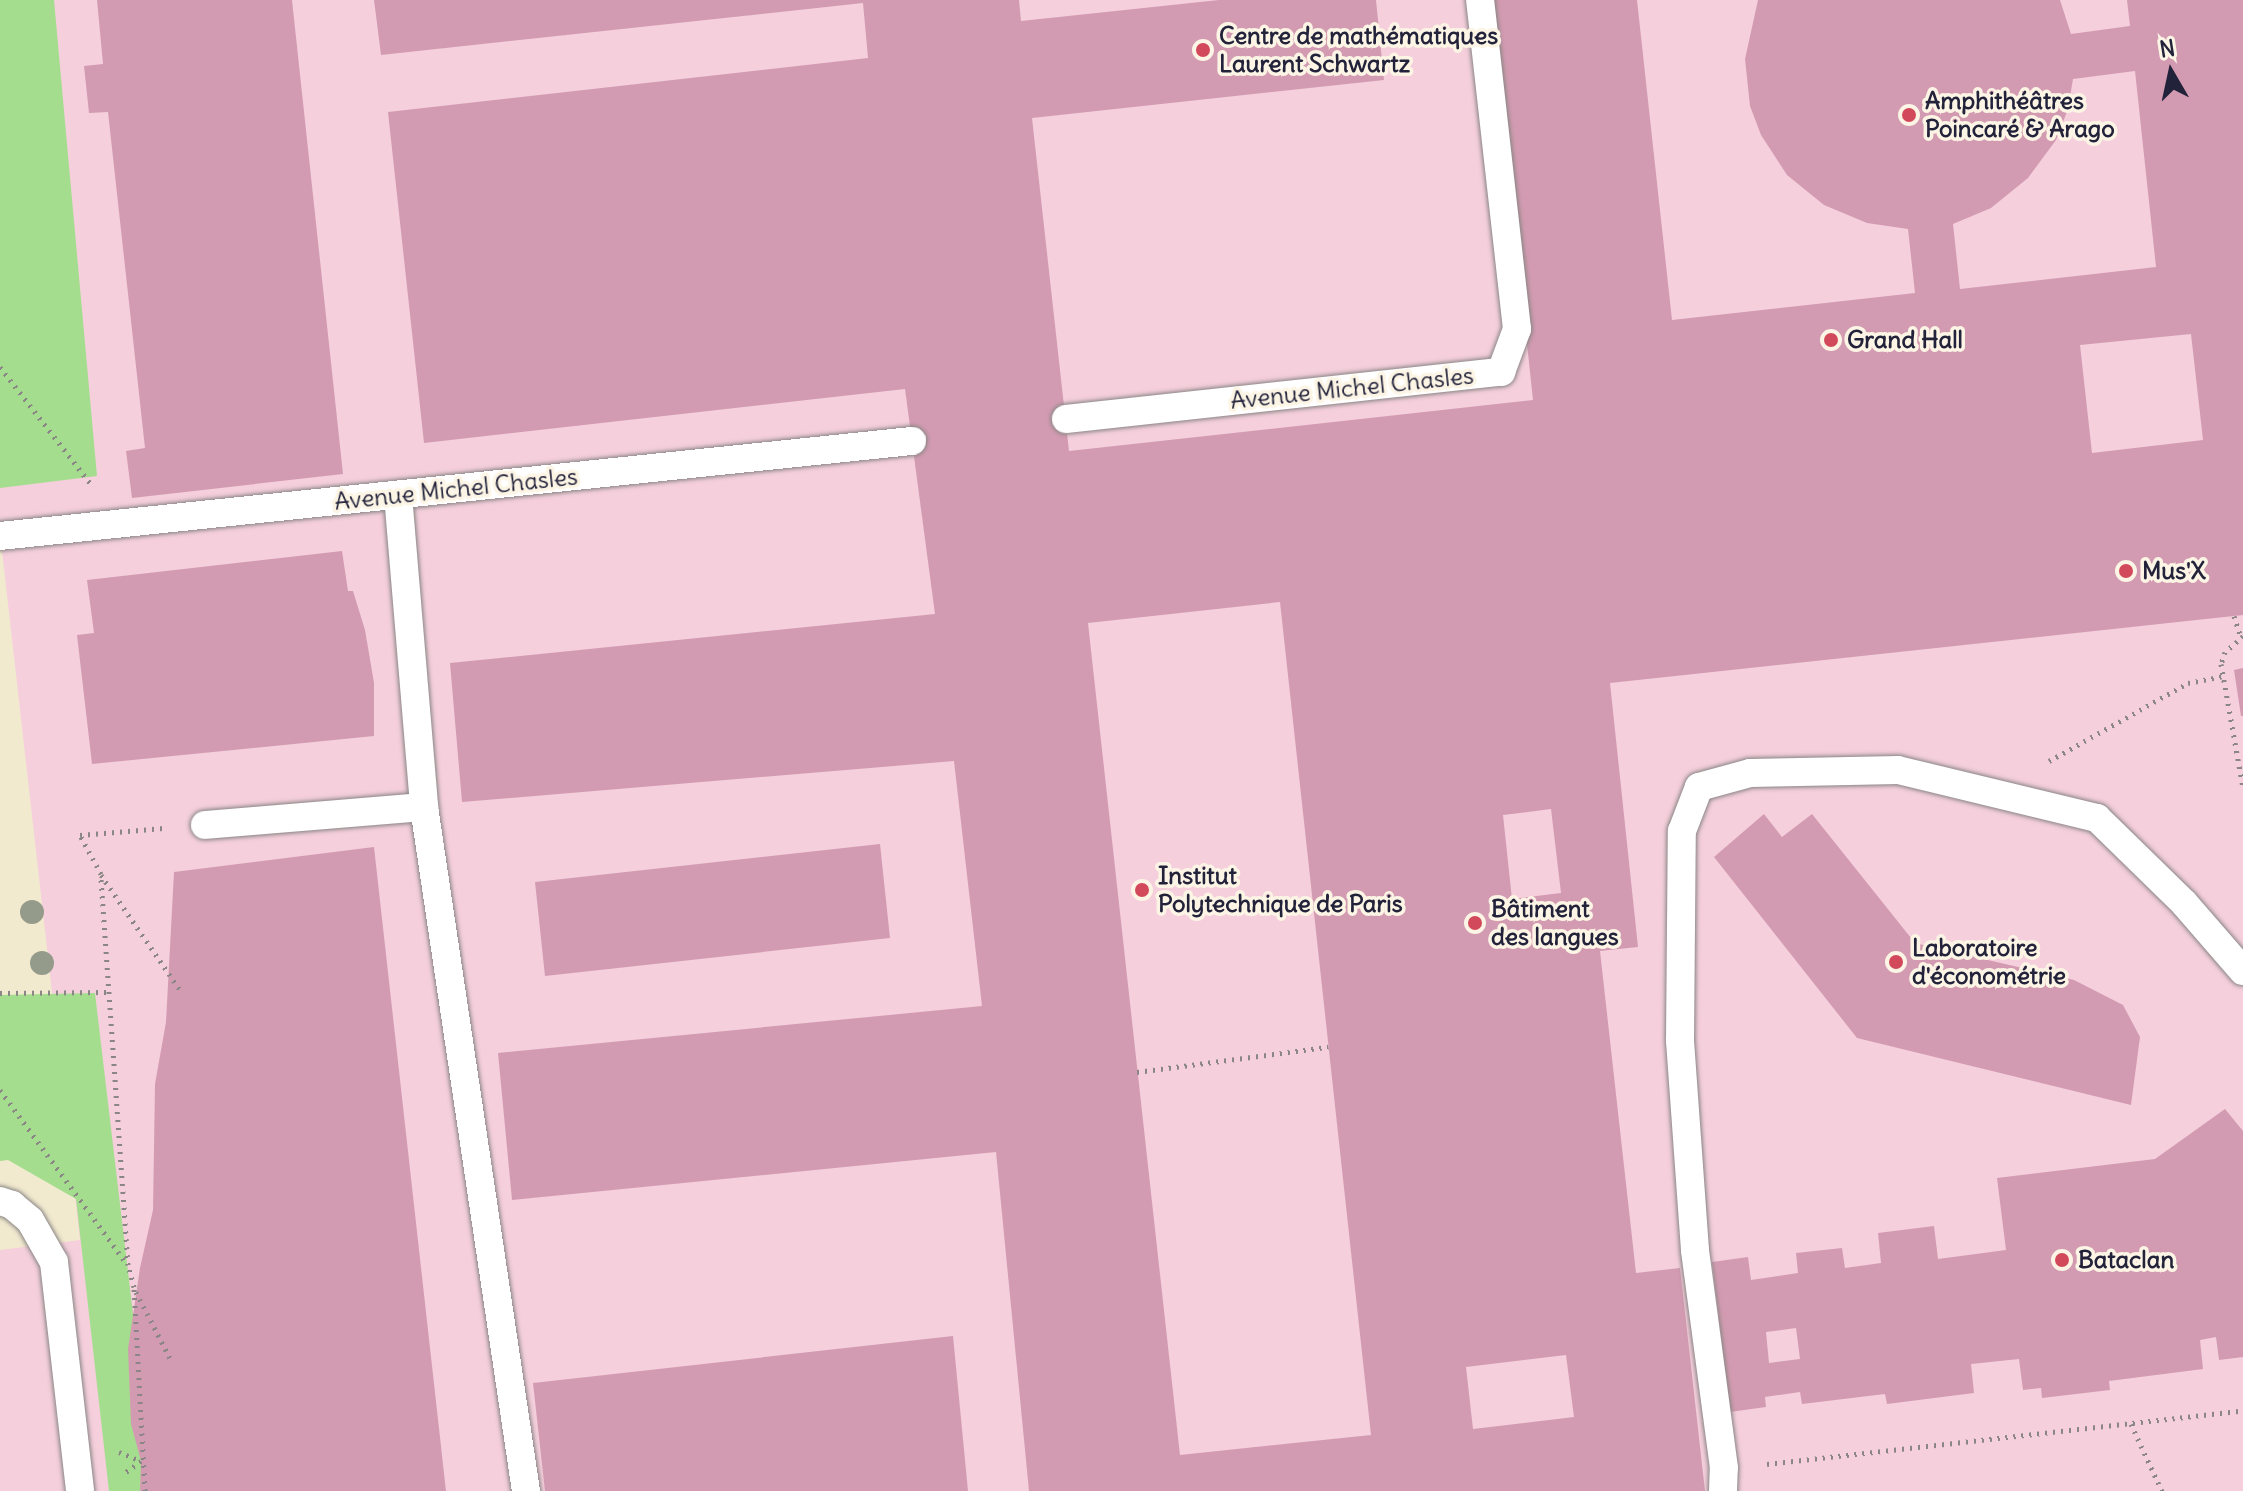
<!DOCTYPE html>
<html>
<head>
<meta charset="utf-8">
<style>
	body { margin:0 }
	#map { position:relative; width:2243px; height:1491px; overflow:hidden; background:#f2eacf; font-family:Delius,sans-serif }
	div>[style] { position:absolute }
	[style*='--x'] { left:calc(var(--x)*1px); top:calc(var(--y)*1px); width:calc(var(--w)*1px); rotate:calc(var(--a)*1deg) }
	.built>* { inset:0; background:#f5cfdc }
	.green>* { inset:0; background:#a5dd8e }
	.building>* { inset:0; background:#d39bb1 }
	.path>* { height:5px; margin-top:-2.5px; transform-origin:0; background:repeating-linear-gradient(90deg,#8a8685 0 2px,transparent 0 8px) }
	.roads { filter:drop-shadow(0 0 2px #8a8685) drop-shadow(0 0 2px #8a8685) }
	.service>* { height:28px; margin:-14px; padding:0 14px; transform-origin:14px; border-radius:14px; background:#fff }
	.trees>* { width:24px; height:24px; margin:-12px; border-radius:50%; background:#959b8b }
	.dots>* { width:22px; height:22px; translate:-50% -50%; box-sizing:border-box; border:4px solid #fcf5e5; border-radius:50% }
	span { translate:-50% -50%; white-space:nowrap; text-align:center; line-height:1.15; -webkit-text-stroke:7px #fcf5e5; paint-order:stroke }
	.poi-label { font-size:24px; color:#22223b; font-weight:700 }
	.left { translate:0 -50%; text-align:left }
	.street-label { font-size:24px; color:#22223b }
	.north { position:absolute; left:2131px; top:32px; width:80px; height:80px; -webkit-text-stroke:6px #fcf5e5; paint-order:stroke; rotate:351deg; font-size:22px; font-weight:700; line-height:32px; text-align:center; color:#22223b }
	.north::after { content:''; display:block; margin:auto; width:28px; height:36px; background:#22223b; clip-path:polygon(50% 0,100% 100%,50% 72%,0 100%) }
</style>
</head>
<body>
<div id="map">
	<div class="built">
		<i style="clip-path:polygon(0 0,2243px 0,2243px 1491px,0 1491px,0 1250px,80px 1240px,0 533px)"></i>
	</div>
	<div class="green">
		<i style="clip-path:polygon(0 0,54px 0,97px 476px,0 488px)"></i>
		<i style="clip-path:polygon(95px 993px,154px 1491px,109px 1491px,76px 1199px,8px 1160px,0 1161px,0 995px)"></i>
	</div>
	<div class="building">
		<i style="clip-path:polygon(97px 0,292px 0,343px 474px,132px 498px,126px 451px,145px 448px,108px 112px,89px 113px,84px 66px,103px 64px)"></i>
		<i style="clip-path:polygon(evenodd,374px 0,1019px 0,1021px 21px,1219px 0,1376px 0,1384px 80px,1032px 118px,1069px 451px,1533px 400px,1490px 0,1637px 0,1672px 320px,1915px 293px,1908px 229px,1867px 223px,1824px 205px,1787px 175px,1761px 135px,1750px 106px,1745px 59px,1758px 0,2060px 0,2071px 34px,2130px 26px,2127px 0,2243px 0,2243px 615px,1610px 683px,1638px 947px,1600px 951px,1636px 1273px,1680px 1268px,1705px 1491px,1029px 1491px,996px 1152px,512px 1200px,498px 1053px,982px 1006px,954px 761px,462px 802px,450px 663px,935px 614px,905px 389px,424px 443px,388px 112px,868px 58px,863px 3px,381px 55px,374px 0,2135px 71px,2156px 267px,1960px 289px,1953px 224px,1991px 208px,2028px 178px,2056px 140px,2068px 109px,2073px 79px,2135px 71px,374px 0,2191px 334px,2203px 440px,2092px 453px,2080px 345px,2191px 334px,374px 0,1280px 602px,1371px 1435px,1180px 1455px,1088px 623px,1280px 602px,374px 0,1551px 809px,1561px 893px,1512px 899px,1503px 815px,1551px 809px,374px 0,1566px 1355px,1574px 1417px,1473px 1429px,1466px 1367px,1566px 1355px)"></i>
		<i style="clip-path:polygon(342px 551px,348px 591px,353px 591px,365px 630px,374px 683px,374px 736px,92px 764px,77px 635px,94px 633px,87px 580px)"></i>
		<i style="clip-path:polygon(2243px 668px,2243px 716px,2241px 716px,2234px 670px)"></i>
		<i style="clip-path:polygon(1764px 814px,1782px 837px,1812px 814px,1915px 943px,2074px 980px,2123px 1005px,2140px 1037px,2131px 1105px,1857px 1038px,1714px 857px)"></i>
		<i style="clip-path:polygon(880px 844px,890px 938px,545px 976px,535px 882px)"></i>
		<i style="clip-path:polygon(374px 847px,446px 1491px,140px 1491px,141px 1461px,131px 1424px,128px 1349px,140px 1268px,153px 1210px,155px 1084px,166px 1022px,174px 872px)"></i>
		<i style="clip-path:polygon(evenodd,2225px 1109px,2243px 1131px,2243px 1357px,2219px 1360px,2216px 1337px,2200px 1340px,2203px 1369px,2109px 1381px,2110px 1390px,2042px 1398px,2041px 1388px,2023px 1390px,2019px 1359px,1971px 1364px,1974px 1393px,1887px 1404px,1885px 1394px,1802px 1404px,1800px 1392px,1765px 1397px,1766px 1407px,1730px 1412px,1712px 1262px,1748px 1257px,1751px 1280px,1798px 1273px,1796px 1253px,1842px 1248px,1845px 1268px,1881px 1263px,1878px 1233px,1934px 1226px,1938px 1259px,2006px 1250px,1997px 1178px,2155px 1159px,2225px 1109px,1796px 1328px,1800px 1359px,1769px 1363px,1766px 1332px,1796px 1328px)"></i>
		<i style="clip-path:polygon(953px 1336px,968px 1491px,545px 1491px,533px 1383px)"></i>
	</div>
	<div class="path">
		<i style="--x:0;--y:367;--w:147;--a:52.2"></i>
		<i style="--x:2234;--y:616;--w:22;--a:72"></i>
		<i style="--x:2243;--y:636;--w:24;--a:138"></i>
		<i style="--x:2225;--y:652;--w:13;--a:108"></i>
		<i style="--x:2221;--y:664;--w:125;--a:79.9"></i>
		<i style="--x:2049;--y:761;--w:159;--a:-29.3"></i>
		<i style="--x:2188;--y:683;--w:36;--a:-11"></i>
		<i style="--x:101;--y:875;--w:140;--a:55.5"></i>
		<i style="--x:0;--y:993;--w:109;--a:-0.5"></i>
		<i style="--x:1137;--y:1072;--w:193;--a:-7.5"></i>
		<i style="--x:0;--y:1090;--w:215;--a:53.9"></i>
		<i style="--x:136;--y:1292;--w:76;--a:62.8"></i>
		<i style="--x:2131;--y:1424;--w:74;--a:65.2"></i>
		<i style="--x:119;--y:1452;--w:24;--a:22"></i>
		<i style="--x:141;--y:1461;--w:22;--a:144"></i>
		<i style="--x:1767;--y:1464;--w:479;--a:-6.4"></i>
		<i style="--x:145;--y:1491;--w:204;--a:-93.1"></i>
		<i style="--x:134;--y:1287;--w:23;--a:-105"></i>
		<i style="--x:128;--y:1265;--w:392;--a:-94"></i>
		<i style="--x:101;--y:874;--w:44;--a:-118.3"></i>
		<i style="--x:80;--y:835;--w:84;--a:-4.8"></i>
	</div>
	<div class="roads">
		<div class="service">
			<i style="--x:1066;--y:419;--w:438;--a:-6.2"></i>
			<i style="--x:1501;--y:372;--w:46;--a:-69.6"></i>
			<i style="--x:1517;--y:329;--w:331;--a:-96.4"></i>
			<i style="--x:398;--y:495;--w:313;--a:85.2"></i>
			<i style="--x:424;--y:807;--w:692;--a:81.52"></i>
			<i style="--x:0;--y:536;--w:917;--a:-5.95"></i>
			<i style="--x:205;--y:825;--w:220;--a:-4.7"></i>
			<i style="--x:0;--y:1201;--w:13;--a:18"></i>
			<i style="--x:12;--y:1205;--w:23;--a:40"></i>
			<i style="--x:30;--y:1220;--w:48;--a:60.3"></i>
			<i style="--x:54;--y:1262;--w:230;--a:83.5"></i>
			<i style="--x:1723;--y:1491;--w:23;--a:-88"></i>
			<i style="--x:1724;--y:1468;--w:220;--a:-97.6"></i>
			<i style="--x:1695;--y:1250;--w:211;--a:-94.1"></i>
			<i style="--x:1680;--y:1040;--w:209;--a:-89.5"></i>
			<i style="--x:1682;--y:831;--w:47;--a:-68.9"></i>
			<i style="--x:1699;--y:787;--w:53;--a:-15.4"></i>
			<i style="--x:1750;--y:773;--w:148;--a:-1.2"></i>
			<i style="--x:1898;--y:770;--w:205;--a:13.6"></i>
			<i style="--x:2097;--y:818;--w:122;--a:44.3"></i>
			<i style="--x:2184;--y:903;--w:90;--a:49.1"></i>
		</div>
	</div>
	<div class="trees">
		<i style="left:32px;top:912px"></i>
		<i style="left:42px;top:963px"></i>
	</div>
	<div class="dots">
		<i style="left:1203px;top:50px;background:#d1495b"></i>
		<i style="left:1909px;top:115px;background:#d1495b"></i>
		<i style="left:1831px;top:340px;background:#d1495b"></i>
		<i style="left:2126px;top:571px;background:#d1495b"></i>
		<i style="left:1142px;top:890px;background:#d1495b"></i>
		<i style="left:1475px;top:923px;background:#d1495b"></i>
		<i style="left:1896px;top:962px;background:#d1495b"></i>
		<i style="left:2062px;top:1260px;background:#d1495b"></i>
	</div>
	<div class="poi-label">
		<span class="left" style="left:1219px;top:50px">Centre de mathématiques<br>Laurent Schwartz</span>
		<span class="left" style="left:1925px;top:115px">Amphithéâtres<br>Poincaré &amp; Arago</span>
		<span class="left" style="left:1847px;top:340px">Grand Hall</span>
		<span class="left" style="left:2142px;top:571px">Mus'X</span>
		<span class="left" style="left:1158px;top:890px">Institut<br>Polytechnique de Paris</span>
		<span class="left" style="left:1491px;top:923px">Bâtiment<br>des langues</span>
		<span class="left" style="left:1912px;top:962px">Laboratoire<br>d'économétrie</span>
		<span class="left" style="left:2078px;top:1260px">Bataclan</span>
	</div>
	<div class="street-label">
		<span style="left:1352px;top:388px;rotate:-6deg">Avenue Michel Chasles</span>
		<span style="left:456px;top:489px;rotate:-6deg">Avenue Michel Chasles</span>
	</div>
	<div class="north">N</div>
</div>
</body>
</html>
